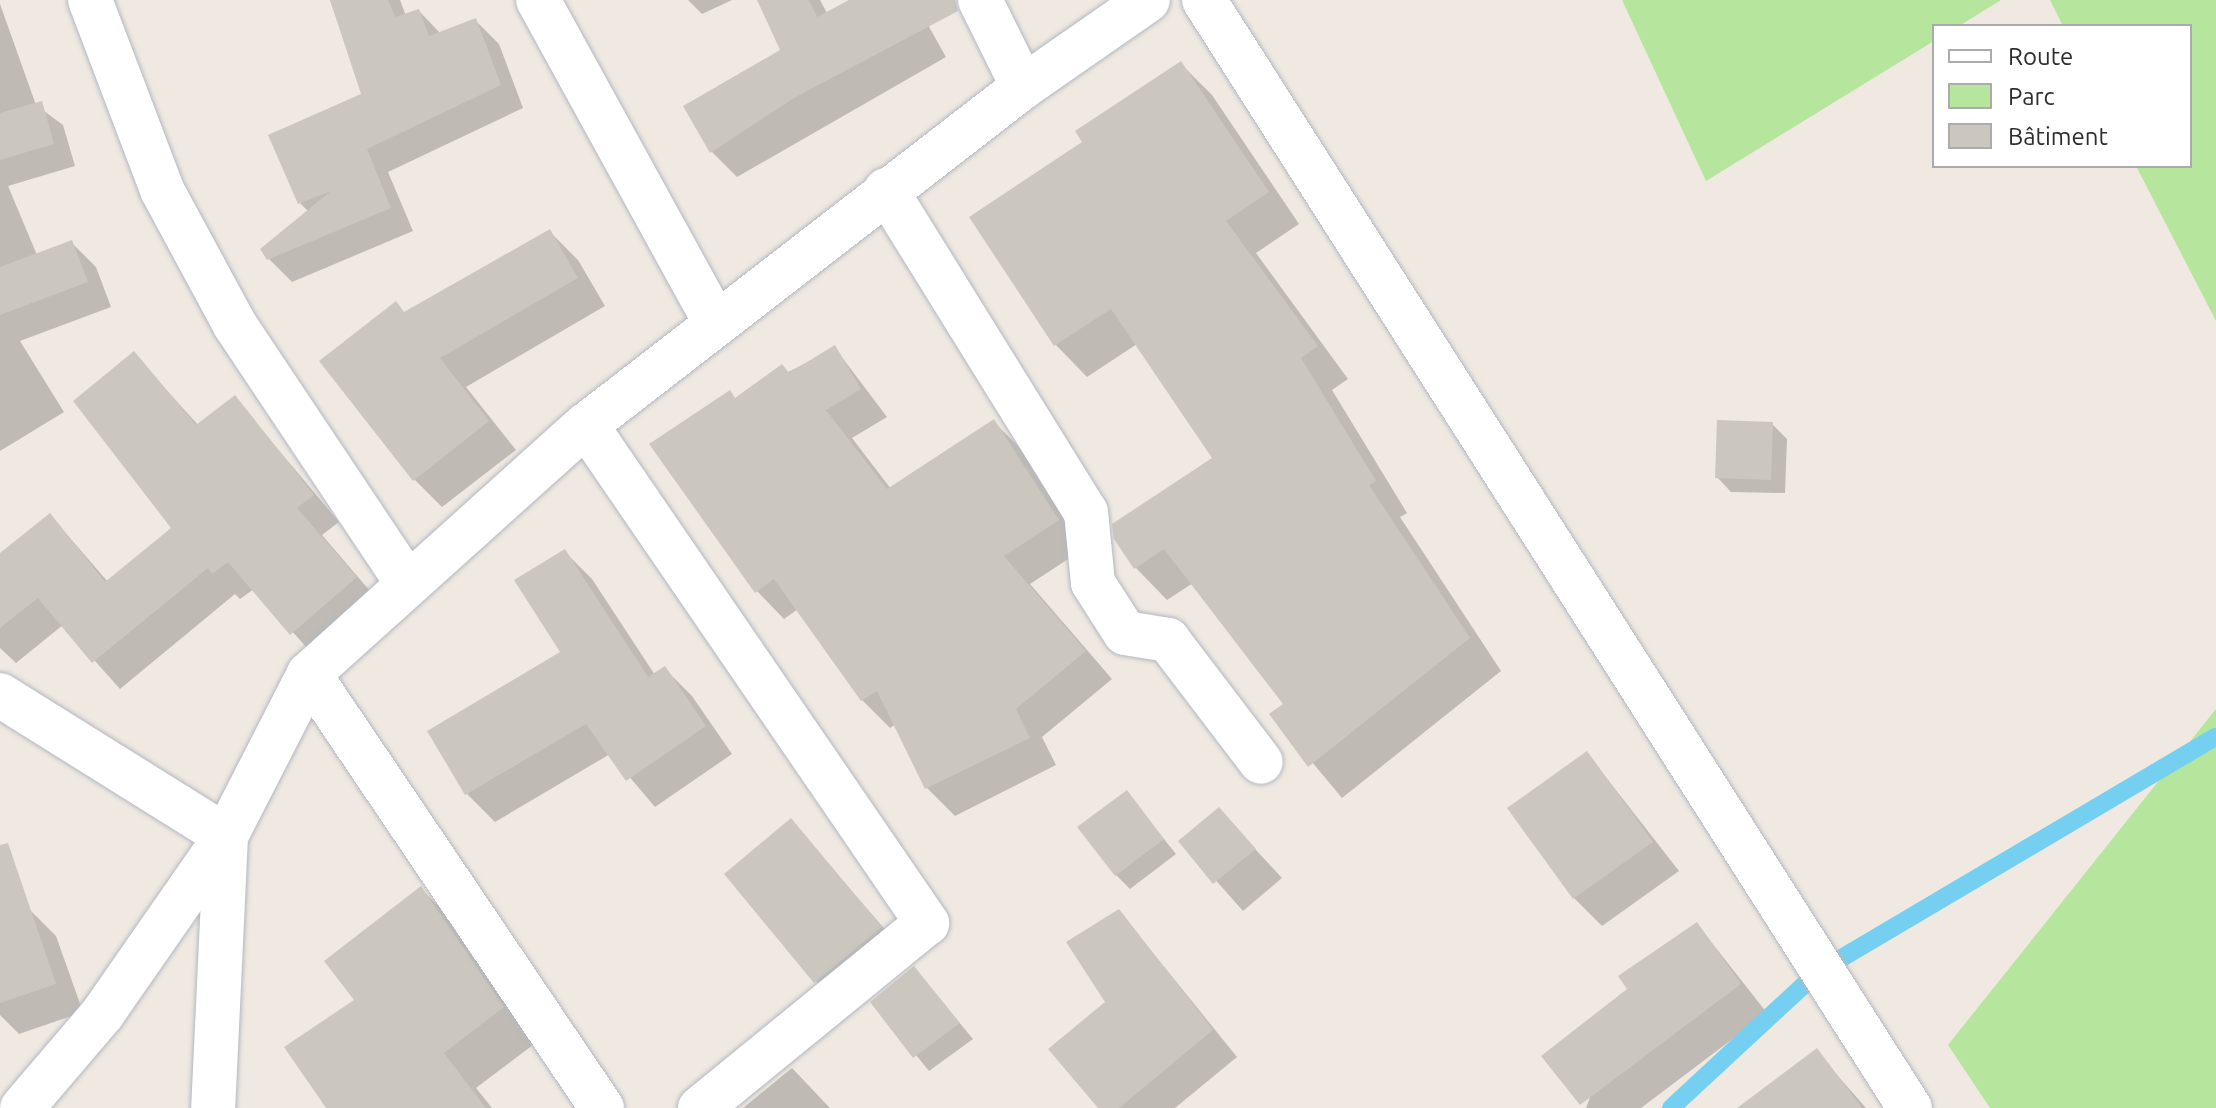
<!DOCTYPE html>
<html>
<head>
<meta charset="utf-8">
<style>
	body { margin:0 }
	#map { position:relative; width:2216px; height:1108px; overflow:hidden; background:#efe9e1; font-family:Ubuntu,sans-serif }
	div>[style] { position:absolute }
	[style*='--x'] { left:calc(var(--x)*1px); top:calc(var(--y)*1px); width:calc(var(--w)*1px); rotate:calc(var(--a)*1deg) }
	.green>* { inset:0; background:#b6e59e }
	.shadow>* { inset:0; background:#0003 }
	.stream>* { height:18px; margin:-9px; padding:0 9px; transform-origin:9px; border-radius:9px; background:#75cff0 }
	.building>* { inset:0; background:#cbc7bf }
	.roads { filter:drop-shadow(0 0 2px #b4b7c1) drop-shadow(0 0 2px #b4b7c1) }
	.minor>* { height:44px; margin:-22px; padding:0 22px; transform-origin:22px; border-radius:22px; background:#fff }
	span { translate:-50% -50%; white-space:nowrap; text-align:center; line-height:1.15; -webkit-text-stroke:7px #fff; paint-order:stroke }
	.legend { position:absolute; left:1932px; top:24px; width:260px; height:144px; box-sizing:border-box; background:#fff; border:2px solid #ababab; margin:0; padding:10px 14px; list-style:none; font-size:24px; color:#2e2e2e }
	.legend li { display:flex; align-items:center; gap:16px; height:40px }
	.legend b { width:40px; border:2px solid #ababab }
</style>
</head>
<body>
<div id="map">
	<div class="green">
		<i style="clip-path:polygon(1622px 0,2001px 0,1959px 26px,1934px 26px,1934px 41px,1706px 181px)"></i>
		<i style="clip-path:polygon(2050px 0,2216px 0,2216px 321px,2136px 166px,2190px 166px,2190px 26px,2063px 26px)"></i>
		<i style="clip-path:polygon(2216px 709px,2216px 1108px,1990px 1108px,1948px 1045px)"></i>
	</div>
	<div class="shadow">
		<i style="clip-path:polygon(330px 0,400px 0,406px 16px,419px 11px,441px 34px,476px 21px,499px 44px,523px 108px,388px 172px,413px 231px,292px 282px,269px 259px,309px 212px,300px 203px,364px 95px)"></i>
		<i style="clip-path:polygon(688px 0,732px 0,702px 14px)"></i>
		<i style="clip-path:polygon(759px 0,820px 0,827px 13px,853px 0,914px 0,946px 57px,737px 177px,711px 151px,783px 51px)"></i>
		<i style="clip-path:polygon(0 4px,36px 105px,63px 125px,75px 166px,8px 186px,37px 255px,71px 242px,96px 267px,111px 307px,20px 341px,64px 412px,0 451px)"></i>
		<i style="clip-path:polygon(1181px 64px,1212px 95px,1299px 224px,1256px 253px,1348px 379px,1332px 390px,1407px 513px,1400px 517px,1501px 671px,1342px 798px,1272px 714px,1286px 704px,1193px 583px,1167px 600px,1136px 568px,1115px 525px,1214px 458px,1137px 344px,1087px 377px,1056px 345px,1085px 143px)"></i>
		<i style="clip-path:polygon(550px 232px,578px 260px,605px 306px,466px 387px,516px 450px,442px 507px,414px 479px,405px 314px)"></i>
		<i style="clip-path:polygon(835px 348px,887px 417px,852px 438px,891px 489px,994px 422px,1021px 449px,1085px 548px,1030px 584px,1112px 679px,1042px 737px,1056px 765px,955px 816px,927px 788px,896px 724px,890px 728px,862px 700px,798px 609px,784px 619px,757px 591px,736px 399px)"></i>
		<i style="clip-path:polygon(134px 354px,199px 426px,235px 398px,339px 522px,322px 535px,382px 605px,318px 660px,254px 589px,240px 599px,235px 594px,120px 689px,63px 625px,16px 663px,0 648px,0 555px,50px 515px,108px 582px,174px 529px)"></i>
		<i style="clip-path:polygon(1772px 424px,1787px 439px,1785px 493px,1731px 492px,1717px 477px)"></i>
		<i style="clip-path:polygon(564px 551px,592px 579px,655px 675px,664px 668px,692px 696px,732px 754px,655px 807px,610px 754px,495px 822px,467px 794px,563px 653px)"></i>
		<i style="clip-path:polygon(1587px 753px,1679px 871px,1602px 926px,1574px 898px)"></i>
		<i style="clip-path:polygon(1126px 792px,1176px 854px,1130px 889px,1116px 875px)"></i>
		<i style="clip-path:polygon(1219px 810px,1282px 878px,1243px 911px,1181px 841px)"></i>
		<i style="clip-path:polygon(791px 821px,908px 956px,844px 1009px,816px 981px)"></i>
		<i style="clip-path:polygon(421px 889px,456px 923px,537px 1042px,476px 1088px,492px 1108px,328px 1108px,357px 1000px)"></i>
		<i style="clip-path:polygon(28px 908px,56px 936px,83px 1012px,19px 1034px,0 1015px,0 918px)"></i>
		<i style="clip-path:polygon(1119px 911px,1237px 1057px,1175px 1108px,1100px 1108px)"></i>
		<i style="clip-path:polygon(1697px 924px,1767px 1013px,1641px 1108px,1586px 1108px,1630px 989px)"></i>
		<i style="clip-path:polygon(914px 968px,973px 1039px,929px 1071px,873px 1002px)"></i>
		<i style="clip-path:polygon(1816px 1051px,1866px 1108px,1740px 1108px)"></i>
		<i style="clip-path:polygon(792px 1068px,830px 1108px,743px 1108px)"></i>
	</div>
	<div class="stream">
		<i style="--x:1671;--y:1108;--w:200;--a:-42.8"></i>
		<i style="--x:1818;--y:972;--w:462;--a:-30.6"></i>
	</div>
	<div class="building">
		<i style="clip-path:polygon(330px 0,388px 0,395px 17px,419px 9px,429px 36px,476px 18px,501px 85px,367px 149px,391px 208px,267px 260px,260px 249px,331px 191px,298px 204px,268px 135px,361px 94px)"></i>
		<i style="clip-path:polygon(757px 0,809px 0,817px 17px,849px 0,955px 0,958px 11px,794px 98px,710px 153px,683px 106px,780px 50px)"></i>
		<i style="clip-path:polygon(1181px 61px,1269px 192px,1226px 221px,1318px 346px,1301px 358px,1376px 481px,1369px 485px,1470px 638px,1308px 767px,1269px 714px,1283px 704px,1164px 549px,1134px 569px,1114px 539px,1112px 524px,1212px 458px,1111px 309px,1054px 346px,969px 217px,1082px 142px,1075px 131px)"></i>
		<i style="clip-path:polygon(42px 101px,54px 144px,0 160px,0 113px)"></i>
		<i style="clip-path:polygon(550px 229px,578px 278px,440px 358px,489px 421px,413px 481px,319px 361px,396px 301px,404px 312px)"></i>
		<i style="clip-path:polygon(72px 240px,88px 282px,0 315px,0 267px)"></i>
		<i style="clip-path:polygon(835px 345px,861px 389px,826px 410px,887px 489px,994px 419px,1059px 520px,1004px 556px,1086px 651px,1016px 709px,1030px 738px,925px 789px,877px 691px,861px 701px,774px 579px,755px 593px,649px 444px,730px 390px,735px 398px,782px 364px,789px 373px)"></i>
		<i style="clip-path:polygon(134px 351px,196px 425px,235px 395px,314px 495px,297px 508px,357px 577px,290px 635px,228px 562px,212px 574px,208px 568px,92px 663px,38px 598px,0 628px,0 553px,50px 513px,105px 582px,171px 528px,73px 401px)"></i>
		<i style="clip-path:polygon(1717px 420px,1773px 422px,1771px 480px,1715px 478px)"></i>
		<i style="clip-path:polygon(565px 549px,648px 677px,665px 666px,706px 726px,626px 781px,586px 724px,465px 795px,427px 731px,560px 652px,514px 580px)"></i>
		<i style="clip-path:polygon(1587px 751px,1653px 842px,1573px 899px,1507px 808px)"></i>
		<i style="clip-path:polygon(1127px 790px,1164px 839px,1115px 876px,1077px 827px)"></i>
		<i style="clip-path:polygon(1219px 807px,1256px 849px,1213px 884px,1178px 841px)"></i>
		<i style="clip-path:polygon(791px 818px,882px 927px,814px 983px,724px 874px)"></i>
		<i style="clip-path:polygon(8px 843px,56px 984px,0 1003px,0 845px)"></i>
		<i style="clip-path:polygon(421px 886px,504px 1007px,444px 1053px,486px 1108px,326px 1108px,284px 1047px,354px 1000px,324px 961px)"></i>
		<i style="clip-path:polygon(1119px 909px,1213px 1030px,1119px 1108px,1098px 1108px,1048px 1049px,1105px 1002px,1066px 942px)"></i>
		<i style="clip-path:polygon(1697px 922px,1741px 984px,1580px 1105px,1541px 1056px,1627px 989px,1618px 976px)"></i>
		<i style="clip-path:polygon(914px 966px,960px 1023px,913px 1058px,870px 1002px)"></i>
		<i style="clip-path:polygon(1817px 1048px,1862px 1108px,1737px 1108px)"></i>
	</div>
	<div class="roads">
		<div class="minor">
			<i style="--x:90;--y:0;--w:203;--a:69.2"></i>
			<i style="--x:162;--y:190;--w:153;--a:61.6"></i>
			<i style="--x:235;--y:325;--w:308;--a:56.3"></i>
			<i style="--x:538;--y:0;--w:370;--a:61.2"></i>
			<i style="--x:980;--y:0;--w:97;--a:63.7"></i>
			<i style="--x:1204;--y:0;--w:1314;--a:57.5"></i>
			<i style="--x:886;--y:190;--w:379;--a:58.2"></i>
			<i style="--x:1086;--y:512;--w:71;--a:84.4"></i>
			<i style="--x:1093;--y:583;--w:59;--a:57.4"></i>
			<i style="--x:1125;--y:633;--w:44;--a:9.2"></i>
			<i style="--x:1168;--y:640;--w:153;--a:52.7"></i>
			<i style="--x:586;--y:425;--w:604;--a:55.6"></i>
			<i style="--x:927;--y:923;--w:293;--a:140.8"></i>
			<i style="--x:309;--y:674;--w:524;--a:55.98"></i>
			<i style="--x:0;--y:695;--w:266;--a:32"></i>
			<i style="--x:226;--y:836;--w:272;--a:92.7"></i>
			<i style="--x:22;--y:1108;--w:125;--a:-49.5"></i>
			<i style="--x:103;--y:1013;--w:216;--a:-55.2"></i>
			<i style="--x:226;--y:836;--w:182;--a:-62.9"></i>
			<i style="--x:309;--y:674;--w:372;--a:-42"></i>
			<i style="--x:586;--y:425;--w:552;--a:-37.72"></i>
			<i style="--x:1023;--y:87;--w:152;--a:-34.8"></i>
		</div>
	</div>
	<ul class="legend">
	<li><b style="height:10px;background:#fff"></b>Route</li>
	<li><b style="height:22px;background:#b6e59e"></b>Parc</li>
	<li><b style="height:22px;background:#cbc7bf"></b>Bâtiment</li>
	</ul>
</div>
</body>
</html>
